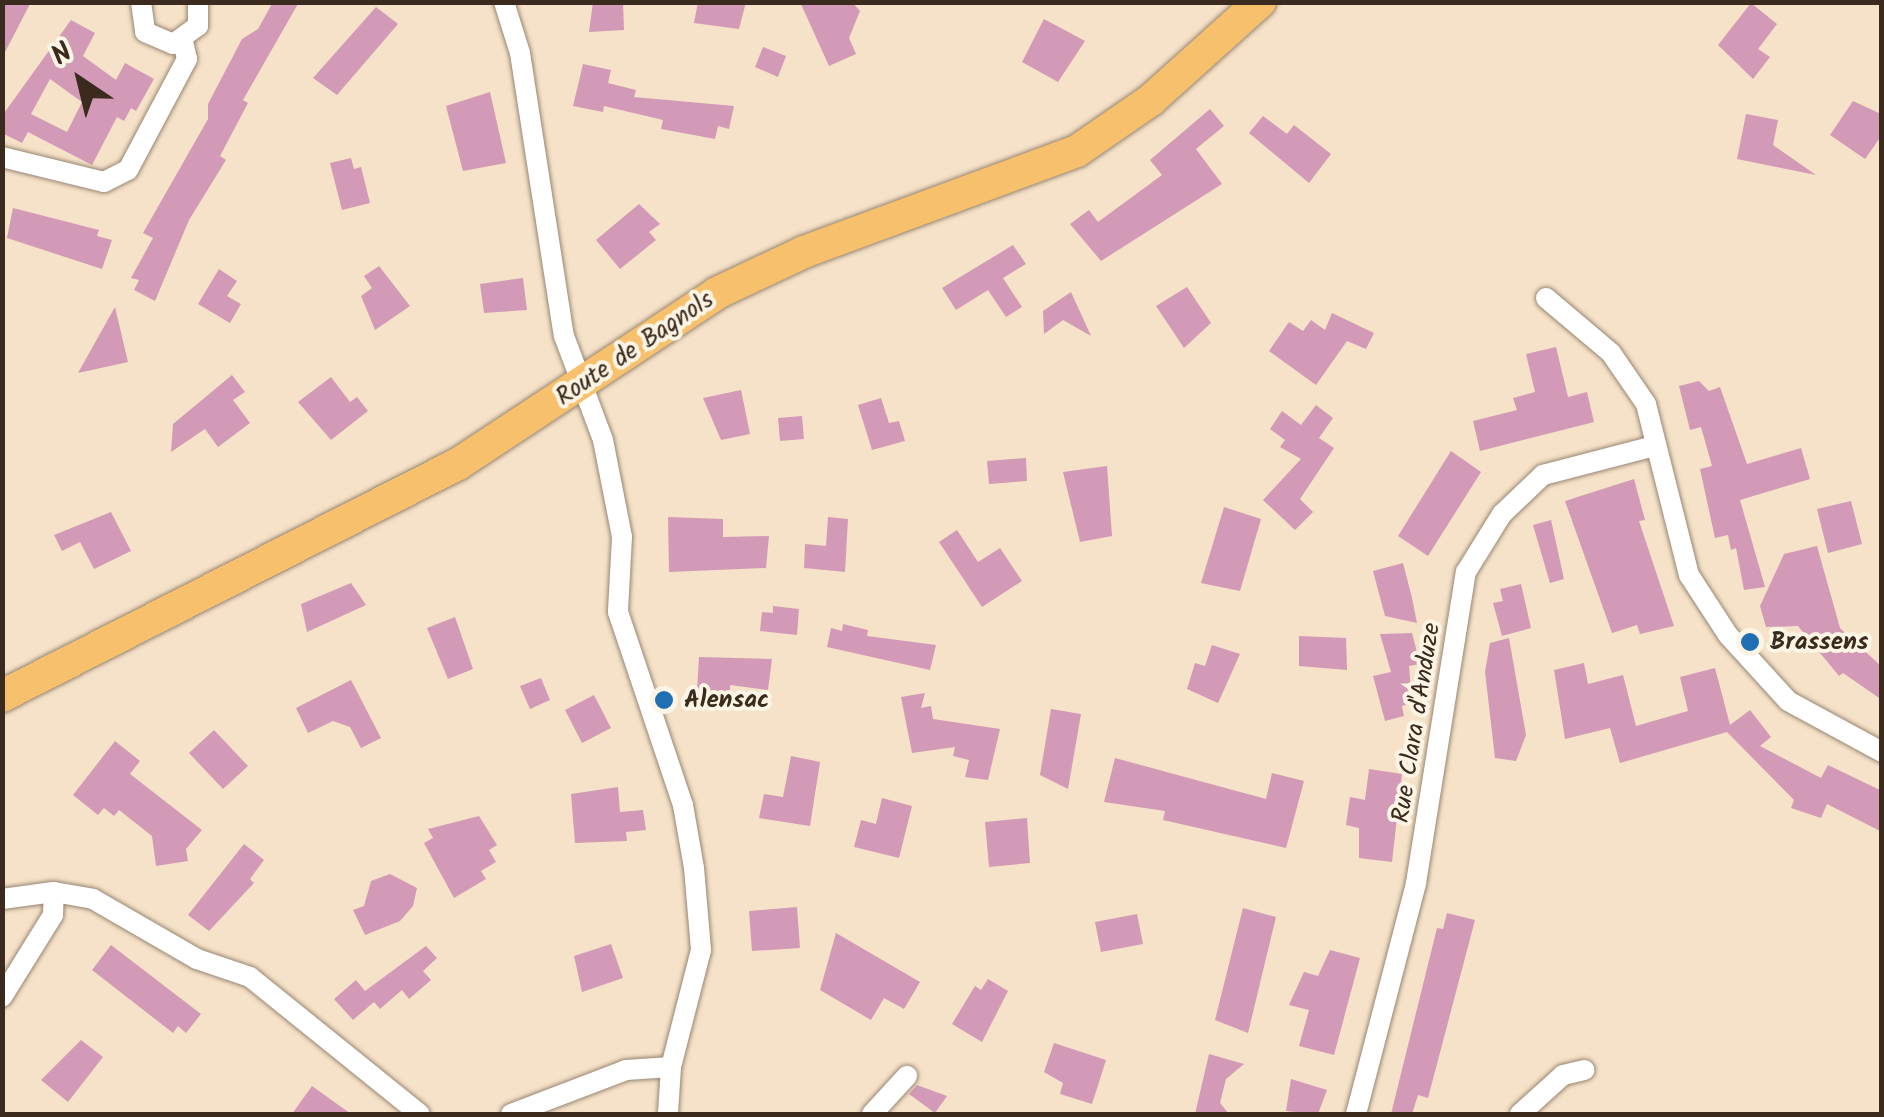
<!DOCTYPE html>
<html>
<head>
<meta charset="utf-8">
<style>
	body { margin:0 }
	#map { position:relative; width:1884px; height:1117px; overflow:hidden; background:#f6e2c8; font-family:Kalam,sans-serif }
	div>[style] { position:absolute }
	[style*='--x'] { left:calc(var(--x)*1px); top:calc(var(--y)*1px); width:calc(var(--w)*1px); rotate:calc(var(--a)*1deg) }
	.building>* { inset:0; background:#d29ab6 }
	.roads { filter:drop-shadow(0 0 2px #988673) drop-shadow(0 0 2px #988673) }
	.street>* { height:20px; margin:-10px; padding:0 10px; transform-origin:10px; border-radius:10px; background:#fff }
	.primary>* { height:32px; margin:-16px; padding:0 16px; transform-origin:16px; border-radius:16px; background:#f7c06c }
	.dots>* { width:28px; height:28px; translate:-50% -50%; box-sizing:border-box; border:5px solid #fcf5e5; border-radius:50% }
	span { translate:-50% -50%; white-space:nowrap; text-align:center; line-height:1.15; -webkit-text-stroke:8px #fcf5e5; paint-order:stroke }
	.street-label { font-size:25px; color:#3b2a1e }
	.poi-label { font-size:25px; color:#3b2a1e; font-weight:700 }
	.left { translate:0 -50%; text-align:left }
	.frame { position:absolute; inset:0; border:5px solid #3b2a1e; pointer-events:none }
	.north { position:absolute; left:30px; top:30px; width:100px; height:100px; -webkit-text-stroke:8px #fcf5e5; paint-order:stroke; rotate:325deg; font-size:28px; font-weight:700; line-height:40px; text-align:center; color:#3b2a1e }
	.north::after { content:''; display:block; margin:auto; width:35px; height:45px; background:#3b2a1e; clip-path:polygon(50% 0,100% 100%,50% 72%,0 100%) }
</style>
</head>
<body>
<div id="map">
	<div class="building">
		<i style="clip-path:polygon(2px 2px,31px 2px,2px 58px)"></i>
		<i style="clip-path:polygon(273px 2px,299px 2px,243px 100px,248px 103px,220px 156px,226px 160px,189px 220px,155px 301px,134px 290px,139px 280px,131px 278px,153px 238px,143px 233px,208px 119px,208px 104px,242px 39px,258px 29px)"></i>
		<i style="clip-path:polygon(593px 2px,623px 2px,624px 30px,589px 32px)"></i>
		<i style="clip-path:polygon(698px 2px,746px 2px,739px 29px,694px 23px)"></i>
		<i style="clip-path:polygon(800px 2px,852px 2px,860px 11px,849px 38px,856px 54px,829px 66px)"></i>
		<i style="clip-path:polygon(1751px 3px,1777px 24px,1758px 49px,1770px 57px,1753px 79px,1718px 45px)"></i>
		<i style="clip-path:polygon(376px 7px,398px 24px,337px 95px,313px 78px)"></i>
		<i style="clip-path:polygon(1044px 19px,1085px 41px,1058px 82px,1022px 62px)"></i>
		<i style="clip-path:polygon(evenodd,71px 20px,95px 33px,83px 56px,116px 80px,125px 63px,154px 79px,136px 111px,131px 108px,124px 121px,117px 117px,92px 165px,28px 132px,22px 143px,2px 133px,2px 116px,71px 20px,50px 79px,82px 102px,67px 132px,31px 114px,50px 79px)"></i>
		<i style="clip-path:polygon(763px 47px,786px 56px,778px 77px,755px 67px)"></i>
		<i style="clip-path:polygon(583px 64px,611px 70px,608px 83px,636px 90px,634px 97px,734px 106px,729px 129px,718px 126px,715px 139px,661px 129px,663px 120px,604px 106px,603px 112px,573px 106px)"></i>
		<i style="clip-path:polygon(490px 92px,506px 163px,463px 171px,446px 106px)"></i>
		<i style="clip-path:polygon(1853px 101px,1879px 113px,1882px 124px,1882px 135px,1865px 159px,1830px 135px)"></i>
		<i style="clip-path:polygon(1210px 109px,1224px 126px,1196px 149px,1222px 184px,1101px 261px,1070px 224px,1089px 210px,1098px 222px,1162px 175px,1150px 160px)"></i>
		<i style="clip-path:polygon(1746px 114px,1778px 120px,1773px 145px,1816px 175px,1737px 159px)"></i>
		<i style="clip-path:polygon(1263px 116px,1287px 134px,1294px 125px,1331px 154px,1309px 183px,1249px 133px)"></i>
		<i style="clip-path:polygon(351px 158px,354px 169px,361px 167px,370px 203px,342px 210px,330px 163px)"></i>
		<i style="clip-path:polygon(639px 204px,660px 224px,649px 232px,656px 240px,620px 269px,596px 240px)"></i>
		<i style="clip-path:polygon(13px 208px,99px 230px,97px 236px,112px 240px,102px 269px,7px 238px)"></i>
		<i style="clip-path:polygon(1013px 245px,1026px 264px,1003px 278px,1022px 307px,1006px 317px,988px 290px,956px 310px,942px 288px)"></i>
		<i style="clip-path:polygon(379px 266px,410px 306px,375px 330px,361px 296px,372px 288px,364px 276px)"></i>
		<i style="clip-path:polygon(219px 269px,237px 281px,227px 296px,241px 304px,230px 323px,198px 304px)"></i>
		<i style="clip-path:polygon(523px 278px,527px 310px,484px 313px,480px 284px)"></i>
		<i style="clip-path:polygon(1187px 287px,1211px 323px,1184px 348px,1156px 306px)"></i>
		<i style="clip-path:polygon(1071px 292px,1091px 336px,1063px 320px,1044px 334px,1043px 311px)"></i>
		<i style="clip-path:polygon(115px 307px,128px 362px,78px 373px)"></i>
		<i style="clip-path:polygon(1332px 313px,1374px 333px,1366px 349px,1347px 341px,1316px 385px,1269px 351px,1289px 322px,1303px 331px,1311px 320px,1325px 330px)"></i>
		<i style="clip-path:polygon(1556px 347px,1568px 397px,1587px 392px,1594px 422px,1480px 451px,1473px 421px,1517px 410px,1513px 398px,1535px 392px,1526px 354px)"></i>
		<i style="clip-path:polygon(232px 375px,245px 392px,233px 400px,250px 423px,218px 447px,205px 429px,171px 452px,173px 424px)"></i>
		<i style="clip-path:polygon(331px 377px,350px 402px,357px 397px,368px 411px,331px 440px,298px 402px)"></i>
		<i style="clip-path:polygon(1699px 381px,1709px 391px,1720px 387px,1747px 464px,1801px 448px,1810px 479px,1740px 500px,1765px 587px,1744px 590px,1736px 548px,1731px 550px,1728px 535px,1715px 538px,1700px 469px,1712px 466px,1701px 427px,1690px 430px,1679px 386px)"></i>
		<i style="clip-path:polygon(741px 390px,750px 434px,721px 440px,703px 398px)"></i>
		<i style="clip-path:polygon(881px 398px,889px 423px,899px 421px,905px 441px,872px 450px,858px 405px)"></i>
		<i style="clip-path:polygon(1316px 405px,1333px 418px,1319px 438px,1334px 448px,1300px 499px,1313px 512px,1295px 530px,1263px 500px,1301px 459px,1280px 447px,1285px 440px,1270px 429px,1282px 411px,1301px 425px)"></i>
		<i style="clip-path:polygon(802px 416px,804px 439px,780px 441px,778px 418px)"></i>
		<i style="clip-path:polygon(1451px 451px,1481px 472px,1428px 556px,1398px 536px)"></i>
		<i style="clip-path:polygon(1026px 458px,1027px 481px,989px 484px,987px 461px)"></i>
		<i style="clip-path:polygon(1107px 466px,1112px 536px,1080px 542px,1063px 472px)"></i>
		<i style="clip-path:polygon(1634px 479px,1645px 520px,1639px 521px,1674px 626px,1640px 634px,1637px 625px,1612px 633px,1565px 501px)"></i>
		<i style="clip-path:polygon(1851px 501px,1862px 544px,1828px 553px,1817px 509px)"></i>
		<i style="clip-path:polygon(1224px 507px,1261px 519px,1240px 591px,1201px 583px)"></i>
		<i style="clip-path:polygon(111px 512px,131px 551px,94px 569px,80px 542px,62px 551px,54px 535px)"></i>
		<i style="clip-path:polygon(668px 517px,723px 519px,723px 537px,769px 536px,766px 568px,669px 572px)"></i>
		<i style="clip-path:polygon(828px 517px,848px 519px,845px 572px,804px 568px,805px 544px,826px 546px)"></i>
		<i style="clip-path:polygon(1551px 520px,1564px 579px,1550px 583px,1533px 525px)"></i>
		<i style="clip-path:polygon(957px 530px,978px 562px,1000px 548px,1022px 581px,982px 607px,939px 542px)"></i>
		<i style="clip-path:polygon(1817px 546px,1840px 628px,1882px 667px,1882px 700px,1843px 673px,1839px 676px,1798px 626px,1766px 627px,1760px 606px,1784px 554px)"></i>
		<i style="clip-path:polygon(1403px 563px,1412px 598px,1417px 623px,1385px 616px,1373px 571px)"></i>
		<i style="clip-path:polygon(351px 583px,366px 605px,307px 632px,301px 604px)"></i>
		<i style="clip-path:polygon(1521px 584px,1531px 628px,1502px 636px,1493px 603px,1503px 601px,1500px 589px)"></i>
		<i style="clip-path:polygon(773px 606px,799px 609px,797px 635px,760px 631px,762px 612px,773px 613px)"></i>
		<i style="clip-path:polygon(455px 617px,473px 669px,448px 679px,427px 628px)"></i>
		<i style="clip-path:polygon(843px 624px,868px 630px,867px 636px,936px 645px,930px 670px,827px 647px,831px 628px,842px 631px)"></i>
		<i style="clip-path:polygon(1412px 633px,1420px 664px,1409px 666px,1412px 703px,1402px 706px,1404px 716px,1385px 721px,1373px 676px,1391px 672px,1380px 634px)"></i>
		<i style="clip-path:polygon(1299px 636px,1346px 638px,1347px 670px,1299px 666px)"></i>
		<i style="clip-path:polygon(1509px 638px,1526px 735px,1516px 761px,1495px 758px,1485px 672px,1490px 643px)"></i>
		<i style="clip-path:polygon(1212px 645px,1240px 654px,1218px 703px,1187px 689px,1195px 663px,1205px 666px)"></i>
		<i style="clip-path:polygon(699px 657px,772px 659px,768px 690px,730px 685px,730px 706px,696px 707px)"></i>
		<i style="clip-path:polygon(1584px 663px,1588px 684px,1623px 675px,1636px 726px,1688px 711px,1680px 677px,1715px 668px,1730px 725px,1750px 710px,1771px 737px,1760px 746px,1821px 778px,1828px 765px,1882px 791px,1882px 832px,1827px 804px,1821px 818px,1791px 808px,1794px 800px,1727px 732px,1620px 763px,1610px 728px,1565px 739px,1554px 670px)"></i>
		<i style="clip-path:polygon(541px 678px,550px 700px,530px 709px,520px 686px)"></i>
		<i style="clip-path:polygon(351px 680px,381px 738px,361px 748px,350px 727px,333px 721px,308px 733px,296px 708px)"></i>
		<i style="clip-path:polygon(925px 693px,921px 708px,931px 706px,933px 719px,1000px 729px,988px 780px,965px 777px,969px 760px,953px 756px,955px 747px,912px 753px,901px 697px)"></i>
		<i style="clip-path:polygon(594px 695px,611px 728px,582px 743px,565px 710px)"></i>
		<i style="clip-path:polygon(1051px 709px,1081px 714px,1068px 789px,1040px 775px)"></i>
		<i style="clip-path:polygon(214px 730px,248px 766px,223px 789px,189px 753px)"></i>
		<i style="clip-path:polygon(115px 741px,140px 761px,130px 774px,202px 830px,186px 849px,188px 861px,156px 866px,152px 836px,119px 810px,114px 816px,104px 808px,98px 815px,73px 795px)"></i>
		<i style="clip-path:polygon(791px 756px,820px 762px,810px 826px,759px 818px,764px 794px,783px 797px)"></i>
		<i style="clip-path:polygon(1115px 758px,1266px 799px,1272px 773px,1304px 781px,1286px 848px,1163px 820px,1165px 811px,1104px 802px)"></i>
		<i style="clip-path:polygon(1369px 769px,1402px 774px,1392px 862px,1359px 858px,1359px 828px,1346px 825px,1350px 797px,1365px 800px)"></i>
		<i style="clip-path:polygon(618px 787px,620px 812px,643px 810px,646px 830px,626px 832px,627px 841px,575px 843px,571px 794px)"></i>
		<i style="clip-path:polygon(882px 798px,912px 806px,899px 858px,854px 847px,861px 820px,876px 824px)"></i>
		<i style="clip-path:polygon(479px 816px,497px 845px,489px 850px,496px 862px,481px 871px,486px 879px,454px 898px,424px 843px,433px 838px,428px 829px)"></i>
		<i style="clip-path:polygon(1027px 818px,1030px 863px,989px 867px,985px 822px)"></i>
		<i style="clip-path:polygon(244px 844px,264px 860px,250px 879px,254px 883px,209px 931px,188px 915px)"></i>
		<i style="clip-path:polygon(390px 874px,417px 888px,413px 906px,400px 921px,365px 935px,353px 910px,364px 906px,371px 881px)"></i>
		<i style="clip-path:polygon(797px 907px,800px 948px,752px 951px,749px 911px)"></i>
		<i style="clip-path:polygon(1243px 908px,1276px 917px,1248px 1033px,1215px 1020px)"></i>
		<i style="clip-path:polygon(1447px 913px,1475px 920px,1428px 1098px,1418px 1095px,1412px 1114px,1391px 1114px,1437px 928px,1443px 929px)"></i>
		<i style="clip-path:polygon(1137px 914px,1143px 944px,1101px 952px,1095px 922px)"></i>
		<i style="clip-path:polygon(836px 933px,920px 982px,904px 1009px,884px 998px,871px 1020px,820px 990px)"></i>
		<i style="clip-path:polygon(611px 944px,623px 978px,582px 992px,574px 956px)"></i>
		<i style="clip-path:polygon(111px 945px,201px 1014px,186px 1033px,178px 1026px,173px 1033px,92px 970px)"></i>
		<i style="clip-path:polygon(426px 946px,437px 958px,423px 971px,431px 980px,409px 999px,402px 990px,380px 1009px,374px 1002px,353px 1020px,334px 999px,356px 980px,365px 991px)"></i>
		<i style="clip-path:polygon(1330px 950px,1360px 958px,1334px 1055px,1299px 1046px,1309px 1010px,1289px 1005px,1304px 972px,1318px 976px)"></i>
		<i style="clip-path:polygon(988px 979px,1008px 991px,982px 1042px,952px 1024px,975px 986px,981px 990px)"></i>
		<i style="clip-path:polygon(81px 1040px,103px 1057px,68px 1102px,41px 1080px)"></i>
		<i style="clip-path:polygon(1054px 1043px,1106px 1060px,1092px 1104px,1060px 1094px,1063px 1083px,1044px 1072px)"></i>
		<i style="clip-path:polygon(1209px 1054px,1244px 1064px,1226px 1079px,1220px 1103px,1229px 1114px,1195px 1114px)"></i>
		<i style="clip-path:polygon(1291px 1079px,1327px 1090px,1318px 1114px,1286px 1111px)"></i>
		<i style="clip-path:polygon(917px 1085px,947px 1096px,935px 1113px,909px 1094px)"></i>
		<i style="clip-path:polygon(312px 1086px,351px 1114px,292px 1114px)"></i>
	</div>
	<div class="roads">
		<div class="street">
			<i style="--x:141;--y:2;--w:30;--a:82"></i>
			<i style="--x:145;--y:32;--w:30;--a:23"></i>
			<i style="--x:173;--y:44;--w:31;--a:-36"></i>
			<i style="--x:198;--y:26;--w:24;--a:-90"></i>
			<i style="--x:504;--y:2;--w:53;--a:72.6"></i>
			<i style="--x:520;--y:53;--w:286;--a:81.2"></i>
			<i style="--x:564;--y:336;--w:111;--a:69.4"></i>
			<i style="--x:603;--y:440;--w:99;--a:78.9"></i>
			<i style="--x:622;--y:537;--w:75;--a:93.1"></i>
			<i style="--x:618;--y:612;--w:204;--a:71.4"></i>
			<i style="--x:683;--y:805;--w:64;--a:80.1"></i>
			<i style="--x:694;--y:868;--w:82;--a:85.1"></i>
			<i style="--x:701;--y:950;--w:121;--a:104.4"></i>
			<i style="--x:671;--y:1067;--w:47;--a:93.7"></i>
			<i style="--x:2;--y:157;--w:105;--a:13.8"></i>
			<i style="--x:104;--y:182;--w:27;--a:-27"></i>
			<i style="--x:128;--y:170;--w:126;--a:-62"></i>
			<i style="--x:187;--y:59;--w:18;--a:-103"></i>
			<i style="--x:1546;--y:298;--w:85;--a:40.2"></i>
			<i style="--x:1611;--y:353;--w:62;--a:55.5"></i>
			<i style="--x:1646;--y:404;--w:176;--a:75.9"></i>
			<i style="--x:1689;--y:575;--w:72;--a:57"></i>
			<i style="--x:1728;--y:635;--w:89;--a:47.7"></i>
			<i style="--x:1788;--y:701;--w:107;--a:28.5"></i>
			<i style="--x:2;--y:899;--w:52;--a:-7.7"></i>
			<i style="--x:54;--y:892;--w:40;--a:10"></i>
			<i style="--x:93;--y:899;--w:120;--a:30"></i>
			<i style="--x:197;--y:959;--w:56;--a:18.8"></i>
			<i style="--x:250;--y:977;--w:218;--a:38.9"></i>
			<i style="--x:2;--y:997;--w:97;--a:-58.1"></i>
			<i style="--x:53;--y:915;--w:23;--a:-88"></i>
			<i style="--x:511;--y:1114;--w:123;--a:-20.9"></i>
			<i style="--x:626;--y:1070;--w:45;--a:-3.8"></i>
			<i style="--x:872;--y:1114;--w:52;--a:-47.4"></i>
			<i style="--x:1356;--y:1114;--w:239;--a:-75.4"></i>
			<i style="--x:1416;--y:883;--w:315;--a:-80.9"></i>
			<i style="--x:1466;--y:572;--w:68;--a:-58.2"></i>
			<i style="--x:1502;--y:514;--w:57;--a:-43.6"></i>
			<i style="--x:1543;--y:475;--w:115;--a:-14.6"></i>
			<i style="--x:1520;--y:1114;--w:58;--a:-42.2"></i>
			<i style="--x:1563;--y:1075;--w:22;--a:-13"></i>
		</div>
		<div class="primary">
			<i style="--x:2;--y:696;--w:512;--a:-26.97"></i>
			<i style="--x:458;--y:464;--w:310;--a:-33.4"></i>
			<i style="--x:717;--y:293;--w:96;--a:-25.2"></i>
			<i style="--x:804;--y:252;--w:291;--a:-20.3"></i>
			<i style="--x:1077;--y:151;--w:90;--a:-34.6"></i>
			<i style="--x:1151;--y:100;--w:147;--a:-42"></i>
		</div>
	</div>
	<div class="dots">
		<i style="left:1750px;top:642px;background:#1f6fb2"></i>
		<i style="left:664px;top:700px;background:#1f6fb2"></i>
	</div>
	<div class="street-label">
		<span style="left:635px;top:349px;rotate:-34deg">Route de Bagnols</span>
		<span style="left:1417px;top:723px;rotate:-81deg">Rue Clara d'Anduze</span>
	</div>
	<div class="poi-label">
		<span class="left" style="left:1770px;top:642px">Brassens</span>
		<span class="left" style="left:684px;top:700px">Alensac</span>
	</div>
	<div class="frame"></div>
	<div class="north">N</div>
</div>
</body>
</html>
